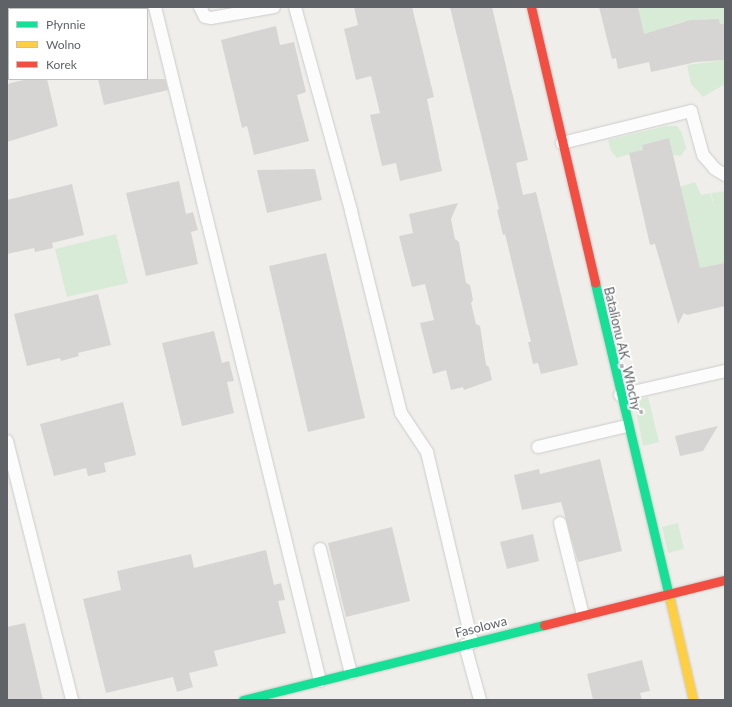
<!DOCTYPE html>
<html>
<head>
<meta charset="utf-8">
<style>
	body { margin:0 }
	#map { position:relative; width:732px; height:707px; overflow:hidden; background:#efeeea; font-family:Lato,sans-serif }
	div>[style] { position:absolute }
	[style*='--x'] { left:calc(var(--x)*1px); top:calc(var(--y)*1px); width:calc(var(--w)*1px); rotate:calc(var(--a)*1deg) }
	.green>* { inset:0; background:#d8ebd6 }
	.building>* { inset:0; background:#d6d5d3 }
	.roads { filter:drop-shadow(0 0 1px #cbcccc) drop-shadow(0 0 1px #cbcccc) }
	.lane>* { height:12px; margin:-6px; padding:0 6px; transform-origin:6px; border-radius:6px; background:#fdfcfc }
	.fast>* { height:9px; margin:-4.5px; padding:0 4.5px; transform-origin:4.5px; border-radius:4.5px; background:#16e098 }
	.slow>* { height:9px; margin:-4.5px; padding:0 4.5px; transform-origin:4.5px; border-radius:4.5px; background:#ffcf43 }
	.jam>* { height:9px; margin:-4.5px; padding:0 4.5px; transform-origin:4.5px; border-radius:4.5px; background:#f24e42 }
	span { translate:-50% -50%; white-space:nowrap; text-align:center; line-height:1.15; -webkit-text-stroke:3.5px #fff; paint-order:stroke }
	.street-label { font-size:13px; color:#5f6368 }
	.frame { position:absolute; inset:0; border:8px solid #5f6368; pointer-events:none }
	.legend { position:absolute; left:8px; top:8px; width:140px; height:72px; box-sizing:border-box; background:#fff; border:1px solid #bfc1c3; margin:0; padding:5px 7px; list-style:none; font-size:12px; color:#5f6368 }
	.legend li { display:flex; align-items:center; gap:8px; height:20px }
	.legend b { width:20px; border:1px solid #bfc1c3 }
</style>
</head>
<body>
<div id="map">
	<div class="green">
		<i style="clip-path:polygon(638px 7px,725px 7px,725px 24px,720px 24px,719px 19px,690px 20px,668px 26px,669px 31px,655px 34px,653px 29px,653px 35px,643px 37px)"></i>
		<i style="clip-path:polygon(725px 60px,725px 84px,703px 97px,691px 84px,687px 65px)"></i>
		<i style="clip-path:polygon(666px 126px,677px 126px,682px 133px,686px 148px,681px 156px,673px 155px,669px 138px,642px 145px,643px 150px,617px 158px,611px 151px,608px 140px)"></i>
		<i style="clip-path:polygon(695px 182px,701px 195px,710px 193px,716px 212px,711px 193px,725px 191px,725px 269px,710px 274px,699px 267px,680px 187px)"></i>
		<i style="clip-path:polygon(116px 234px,128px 283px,67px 297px,55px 249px)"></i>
		<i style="clip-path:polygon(648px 397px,659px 442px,643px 446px,635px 406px,642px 399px)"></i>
		<i style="clip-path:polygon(678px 523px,684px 549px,668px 553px,662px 527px)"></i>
	</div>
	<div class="building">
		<i style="clip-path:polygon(354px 7px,412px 7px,434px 97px,427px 99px,442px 171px,400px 181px,396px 163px,382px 166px,370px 115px,380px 113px,371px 76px,356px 80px,344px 29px,358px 25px)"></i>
		<i style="clip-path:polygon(450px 7px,492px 7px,528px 160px,516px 163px,523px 195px,536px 192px,578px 365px,541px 374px,538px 363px,533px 364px,528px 342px,531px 342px,505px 234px,503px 235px,497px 210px,499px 209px)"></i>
		<i style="clip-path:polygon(599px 7px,638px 7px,644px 34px,690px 20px,719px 19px,720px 24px,725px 24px,725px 60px,696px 62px,651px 72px,649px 62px,618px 69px,616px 58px,612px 59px)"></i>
		<i style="clip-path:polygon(276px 26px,280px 45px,294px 42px,306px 92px,297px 95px,309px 141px,254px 155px,247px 126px,242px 128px,221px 40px)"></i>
		<i style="clip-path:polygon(28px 79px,47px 79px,58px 126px,7px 142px,7px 84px)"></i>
		<i style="clip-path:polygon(98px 79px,165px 79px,168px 90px,104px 105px)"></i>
		<i style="clip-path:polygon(669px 138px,700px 268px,725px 263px,725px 306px,687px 315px,684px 313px,678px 324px,655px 244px,650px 245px,629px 153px,643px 150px,642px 145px)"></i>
		<i style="clip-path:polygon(315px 169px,322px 200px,267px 213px,257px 170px)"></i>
		<i style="clip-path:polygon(179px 181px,186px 214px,193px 212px,198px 230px,191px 232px,198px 264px,146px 276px,126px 193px)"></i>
		<i style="clip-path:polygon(72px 184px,84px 235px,52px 243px,53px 248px,35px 252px,34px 248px,7px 254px,7px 200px)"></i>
		<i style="clip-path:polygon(458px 203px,451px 219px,455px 239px,459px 242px,466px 283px,470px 285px,473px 300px,471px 303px,476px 324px,480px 326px,486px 365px,489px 367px,492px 380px,464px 390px,463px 387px,451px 390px,446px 370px,433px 374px,420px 323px,434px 320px,425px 284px,412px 287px,399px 236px,413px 233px,409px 214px)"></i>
		<i style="clip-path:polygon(326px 253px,365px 418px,308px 432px,269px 266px)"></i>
		<i style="clip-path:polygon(98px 294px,111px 345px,78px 353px,79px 356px,61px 361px,60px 358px,27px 366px,14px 314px)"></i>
		<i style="clip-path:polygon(214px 331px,222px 363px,229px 361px,234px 381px,227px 382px,234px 413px,182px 426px,162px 343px)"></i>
		<i style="clip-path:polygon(123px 402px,136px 455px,104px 463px,106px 472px,88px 476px,86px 468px,54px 476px,40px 424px)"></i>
		<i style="clip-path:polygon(718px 426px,703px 451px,680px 456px,675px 436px)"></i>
		<i style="clip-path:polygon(600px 459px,622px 551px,578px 562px,561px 502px,522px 510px,514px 475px,539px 469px,540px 474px)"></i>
		<i style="clip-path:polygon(392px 527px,410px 601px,346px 617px,328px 543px)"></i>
		<i style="clip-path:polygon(533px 534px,539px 561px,507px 569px,500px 542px)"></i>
		<i style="clip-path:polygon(266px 550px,274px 585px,281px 583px,285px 600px,278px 601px,286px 633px,214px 651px,218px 666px,189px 673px,193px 687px,177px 692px,173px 677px,106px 693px,83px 599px,121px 590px,117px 571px,191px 554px,194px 568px)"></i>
		<i style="clip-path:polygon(25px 623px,43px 700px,7px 700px,7px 627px)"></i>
		<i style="clip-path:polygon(642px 660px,650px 691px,640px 693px,642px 700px,593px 700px,587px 674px)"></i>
	</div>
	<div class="roads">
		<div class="lane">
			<i style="--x:44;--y:7;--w:2;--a:63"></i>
			<i style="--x:155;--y:7;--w:694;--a:76.24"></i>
			<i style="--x:200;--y:7;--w:11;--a:63"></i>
			<i style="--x:205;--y:17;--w:6;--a:9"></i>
			<i style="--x:211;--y:18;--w:64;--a:-9.9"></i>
			<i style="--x:295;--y:7;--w:212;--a:74.6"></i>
			<i style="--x:351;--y:211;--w:208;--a:76.1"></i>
			<i style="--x:401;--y:413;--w:47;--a:56.3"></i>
			<i style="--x:427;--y:452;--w:196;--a:76.7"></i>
			<i style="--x:7;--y:44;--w:2;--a:0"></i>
			<i style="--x:562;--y:143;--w:133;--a:-13.9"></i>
			<i style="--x:691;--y:111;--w:46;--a:74.7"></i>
			<i style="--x:703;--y:155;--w:18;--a:49"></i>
			<i style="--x:715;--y:169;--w:12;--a:31"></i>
			<i style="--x:620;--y:395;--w:108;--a:-12.9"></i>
			<i style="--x:7;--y:441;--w:267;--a:75.9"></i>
			<i style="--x:538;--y:447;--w:91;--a:-13.3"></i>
			<i style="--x:560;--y:523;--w:95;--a:76"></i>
			<i style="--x:320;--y:549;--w:128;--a:76"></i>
			<i style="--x:465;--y:645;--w:57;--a:74.7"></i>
		</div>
		<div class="fast">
			<i style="--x:595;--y:283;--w:326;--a:76.7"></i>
			<i style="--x:243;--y:700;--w:310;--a:-14"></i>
		</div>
		<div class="slow">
			<i style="--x:670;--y:600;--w:103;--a:77"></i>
		</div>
		<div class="jam">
			<i style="--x:531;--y:7;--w:283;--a:76.9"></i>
			<i style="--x:544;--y:625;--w:187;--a:-14"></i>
		</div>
	</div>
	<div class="street-label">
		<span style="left:623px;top:351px;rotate:77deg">Batalionu AK „Włochy”</span>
		<span style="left:481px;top:627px;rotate:-14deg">Fasolowa</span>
	</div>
	<div class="frame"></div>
	<ul class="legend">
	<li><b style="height:5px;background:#16e098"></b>Płynnie</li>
	<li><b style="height:5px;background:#ffcf43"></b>Wolno</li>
	<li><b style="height:5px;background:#f24e42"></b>Korek</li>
	</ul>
</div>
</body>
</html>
